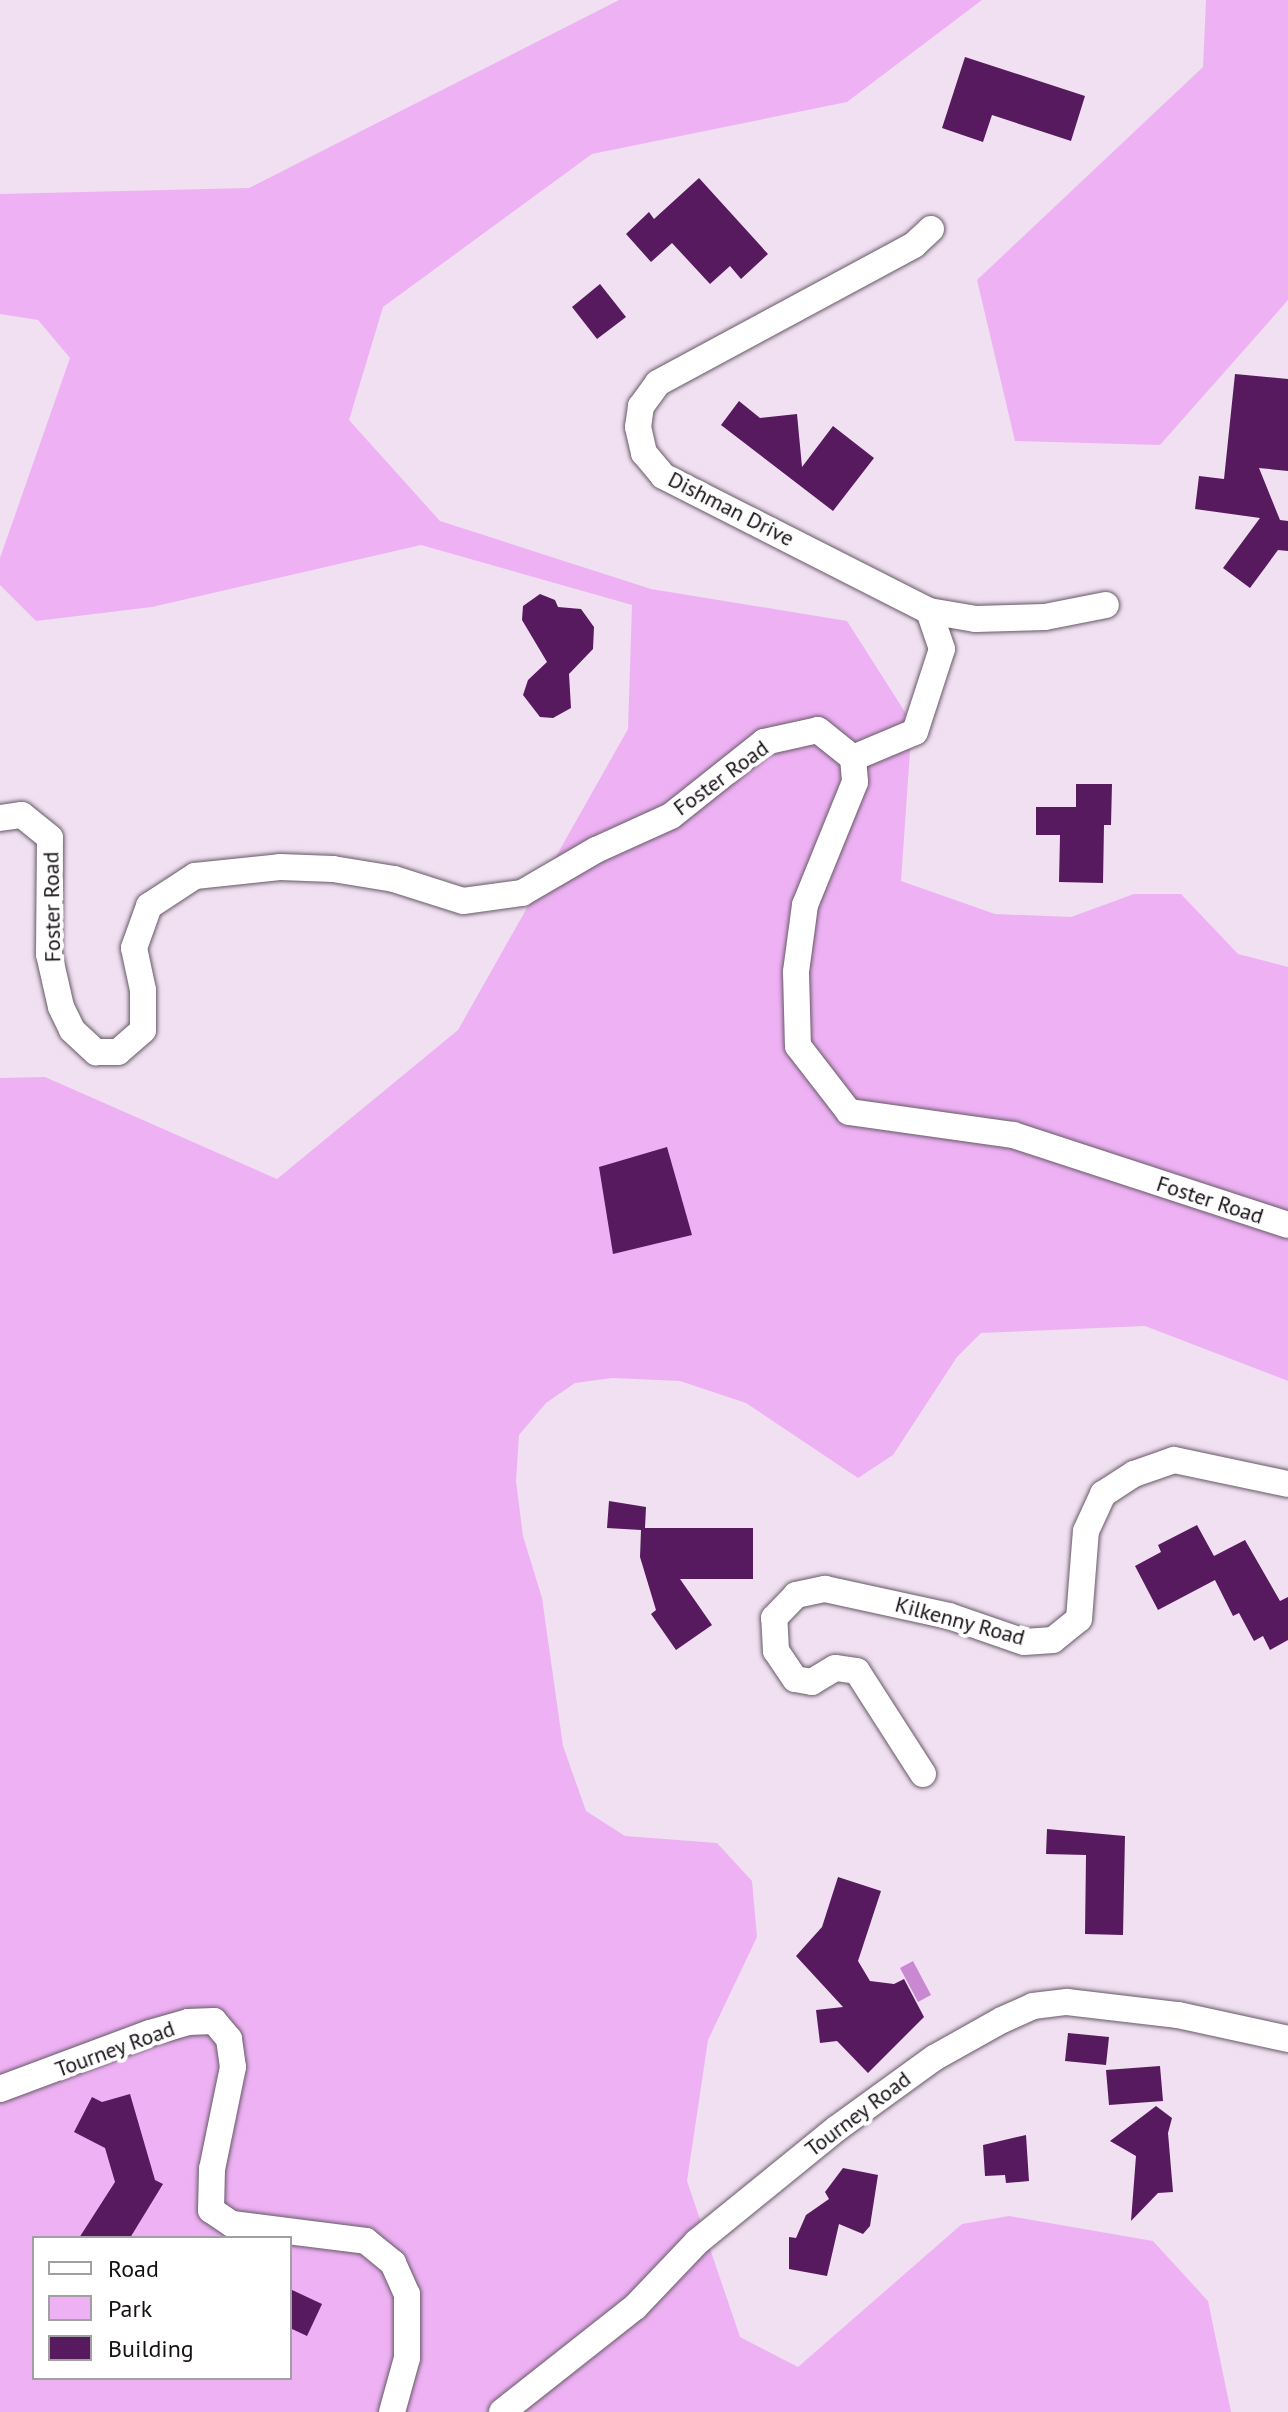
<!DOCTYPE html>
<html>
<head>
<meta charset="utf-8">
<style>
	body { margin:0 }
	#map { position:relative; width:1288px; height:2412px; overflow:hidden; background:#f0e0f1; font-family:"PT Sans",sans-serif }
	div>[style] { position:absolute }
	[style*='--x'] { left:calc(var(--x)*1px); top:calc(var(--y)*1px); width:calc(var(--w)*1px); rotate:calc(var(--a)*1deg) }
	.green>* { inset:0; background:#eeb2f4 }
	.water>* { inset:0; background:#cb88d2 }
	.building>* { inset:0; background:#571a5e }
	.roads { filter:drop-shadow(0 0 2px #675968) drop-shadow(0 0 2px #675968) }
	.street>* { height:26px; margin:-13px; padding:0 13px; transform-origin:13px; border-radius:13px; background:#fff }
	span { translate:-50% -50%; white-space:nowrap; text-align:center; line-height:1.15; -webkit-text-stroke:8px #fff; paint-order:stroke }
	.street-label { font-size:22px; color:#151015 }
	.legend { position:absolute; left:32px; top:2236px; width:260px; height:144px; box-sizing:border-box; background:#fff; border:2px solid #a19fa1; margin:0; padding:10px 14px; list-style:none; font-size:24px; color:#151015 }
	.legend li { display:flex; align-items:center; gap:16px; height:40px }
	.legend b { width:40px; border:2px solid #a19fa1 }
</style>
</head>
<body>
<div id="map">
	<div class="green">
		<i style="clip-path:polygon(evenodd,619px 0,982px 0,847px 102px,592px 154px,383px 307px,349px 420px,440px 521px,651px 589px,847px 621px,912px 723px,901px 881px,995px 914px,1071px 917px,1134px 894px,1181px 894px,1238px 954px,1288px 967px,1288px 1381px,1145px 1326px,981px 1333px,957px 1357px,893px 1455px,858px 1478px,746px 1403px,680px 1381px,612px 1378px,575px 1383px,546px 1403px,519px 1435px,516px 1481px,523px 1536px,542px 1598px,563px 1746px,586px 1811px,625px 1836px,717px 1843px,752px 1881px,757px 1937px,708px 2040px,687px 2181px,740px 2337px,798px 2367px,962px 2224px,1009px 2216px,1153px 2241px,1208px 2301px,1231px 2412px,0 2412px,0 1078px,45px 1077px,277px 1179px,458px 1030px,628px 729px,632px 605px,421px 545px,152px 607px,36px 621px,0 585px,0 558px,70px 358px,38px 320px,0 314px,0 194px,249px 188px,619px 0,34px 2238px,290px 2238px,290px 2378px,34px 2378px,34px 2238px)"></i>
		<i style="clip-path:polygon(1206px 0,1288px 0,1288px 300px,1160px 445px,1015px 441px,977px 280px,1203px 67px)"></i>
	</div>
	<div class="water">
		<i style="clip-path:polygon(913px 1961px,931px 1995px,918px 2002px,900px 1968px)"></i>
	</div>
	<div class="building">
		<i style="clip-path:polygon(965px 57px,1085px 96px,1071px 141px,992px 115px,983px 142px,942px 128px)"></i>
		<i style="clip-path:polygon(699px 178px,768px 254px,741px 279px,730px 266px,710px 284px,672px 243px,651px 262px,626px 234px,649px 212px,654px 219px)"></i>
		<i style="clip-path:polygon(600px 284px,626px 317px,597px 339px,572px 307px)"></i>
		<i style="clip-path:polygon(1235px 374px,1288px 379px,1288px 471px,1259px 468px,1280px 520px,1288px 521px,1288px 551px,1278px 550px,1250px 588px,1223px 568px,1260px 518px,1195px 509px,1199px 476px,1224px 479px)"></i>
		<i style="clip-path:polygon(739px 401px,760px 418px,797px 414px,802px 467px,833px 426px,874px 458px,833px 511px,721px 425px)"></i>
		<i style="clip-path:polygon(540px 594px,555px 600px,558px 607px,581px 609px,594px 627px,593px 649px,569px 674px,571px 708px,553px 718px,540px 717px,523px 695px,528px 680px,547px 662px,522px 620px,523px 606px)"></i>
		<i style="clip-path:polygon(1076px 784px,1112px 784px,1111px 825px,1104px 825px,1103px 883px,1059px 882px,1060px 835px,1036px 835px,1036px 807px,1076px 807px)"></i>
		<i style="clip-path:polygon(667px 1147px,692px 1235px,613px 1254px,599px 1167px)"></i>
		<i style="clip-path:polygon(609px 1501px,646px 1507px,645px 1528px,753px 1528px,753px 1579px,680px 1579px,712px 1625px,676px 1650px,651px 1614px,656px 1610px,640px 1557px,641px 1530px,607px 1528px)"></i>
		<i style="clip-path:polygon(1197px 1525px,1214px 1556px,1245px 1540px,1280px 1601px,1288px 1597px,1288px 1640px,1270px 1650px,1263px 1636px,1254px 1641px,1239px 1613px,1233px 1616px,1215px 1580px,1158px 1610px,1135px 1566px,1161px 1552px,1158px 1545px)"></i>
		<i style="clip-path:polygon(1047px 1829px,1125px 1836px,1123px 1935px,1085px 1934px,1086px 1855px,1046px 1854px)"></i>
		<i style="clip-path:polygon(838px 1877px,881px 1891px,858px 1961px,870px 1981px,894px 1984px,904px 1979px,924px 2017px,868px 2073px,837px 2041px,820px 2043px,816px 2010px,843px 2007px,796px 1956px,822px 1927px)"></i>
		<i style="clip-path:polygon(1068px 2033px,1109px 2037px,1106px 2065px,1065px 2061px)"></i>
		<i style="clip-path:polygon(1160px 2066px,1163px 2101px,1109px 2105px,1106px 2070px)"></i>
		<i style="clip-path:polygon(130px 2094px,155px 2180px,163px 2184px,130px 2238px,79px 2238px,115px 2182px,105px 2148px,74px 2132px,92px 2097px,102px 2102px)"></i>
		<i style="clip-path:polygon(1156px 2106px,1172px 2118px,1168px 2133px,1173px 2192px,1158px 2193px,1131px 2221px,1136px 2156px,1110px 2141px)"></i>
		<i style="clip-path:polygon(1026px 2135px,1029px 2181px,1006px 2183px,1005px 2175px,985px 2176px,983px 2145px)"></i>
		<i style="clip-path:polygon(843px 2168px,878px 2175px,870px 2226px,863px 2234px,839px 2224px,827px 2276px,789px 2269px,789px 2237px,796px 2238px,806px 2215px,829px 2199px,825px 2192px)"></i>
		<i style="clip-path:polygon(290px 2289px,322px 2304px,307px 2336px,290px 2328px)"></i>
	</div>
	<div class="roads">
		<div class="street">
			<i style="--x:931;--y:229;--w:23;--a:137"></i>
			<i style="--x:914;--y:245;--w:291;--a:151.7"></i>
			<i style="--x:658;--y:383;--w:29;--a:126"></i>
			<i style="--x:641;--y:406;--w:21;--a:98"></i>
			<i style="--x:638;--y:427;--w:27;--a:77"></i>
			<i style="--x:644;--y:453;--w:30;--a:50"></i>
			<i style="--x:663;--y:476;--w:298;--a:26.9"></i>
			<i style="--x:929;--y:611;--w:48;--a:9.7"></i>
			<i style="--x:976;--y:619;--w:69;--a:-1.7"></i>
			<i style="--x:1045;--y:617;--w:62;--a:-11.1"></i>
			<i style="--x:853;--y:758;--w:67;--a:-22.8"></i>
			<i style="--x:915;--y:732;--w:87;--a:-72"></i>
			<i style="--x:942;--y:649;--w:40;--a:-108.9"></i>
			<i style="--x:0;--y:818;--w:22;--a:-8"></i>
			<i style="--x:22;--y:815;--w:36;--a:39"></i>
			<i style="--x:50;--y:838;--w:116;--a:90.5"></i>
			<i style="--x:49;--y:954;--w:54;--a:77.2"></i>
			<i style="--x:61;--y:1007;--w:25;--a:64"></i>
			<i style="--x:72;--y:1030;--w:33;--a:43"></i>
			<i style="--x:96;--y:1052;--w:22;--a:0"></i>
			<i style="--x:118;--y:1052;--w:33;--a:-41"></i>
			<i style="--x:143;--y:1030;--w:40;--a:-90"></i>
			<i style="--x:143;--y:990;--w:43;--a:-102.1"></i>
			<i style="--x:134;--y:948;--w:45;--a:-70.3"></i>
			<i style="--x:149;--y:906;--w:55;--a:-33.1"></i>
			<i style="--x:195;--y:876;--w:85;--a:-6"></i>
			<i style="--x:280;--y:867;--w:53;--a:2.2"></i>
			<i style="--x:333;--y:869;--w:62;--a:9.3"></i>
			<i style="--x:394;--y:879;--w:72;--a:17.7"></i>
			<i style="--x:463;--y:901;--w:60;--a:-7.7"></i>
			<i style="--x:522;--y:893;--w:86;--a:-30.2"></i>
			<i style="--x:596;--y:850;--w:82;--a:-24.4"></i>
			<i style="--x:671;--y:816;--w:119;--a:-38.5"></i>
			<i style="--x:764;--y:742;--w:55;--a:-12.5"></i>
			<i style="--x:818;--y:730;--w:45;--a:38.7"></i>
			<i style="--x:853;--y:758;--w:24;--a:85"></i>
			<i style="--x:855;--y:782;--w:133;--a:112.1"></i>
			<i style="--x:805;--y:905;--w:68;--a:97.7"></i>
			<i style="--x:796;--y:972;--w:74;--a:88.5"></i>
			<i style="--x:798;--y:1046;--w:83;--a:52.3"></i>
			<i style="--x:849;--y:1112;--w:166;--a:8"></i>
			<i style="--x:1013;--y:1135;--w:289;--a:18.1"></i>
			<i style="--x:923;--y:1774;--w:122;--a:-122.7"></i>
			<i style="--x:857;--y:1671;--w:22;--a:-172"></i>
			<i style="--x:835;--y:1668;--w:27;--a:149"></i>
			<i style="--x:812;--y:1682;--w:17;--a:-170"></i>
			<i style="--x:795;--y:1679;--w:34;--a:-124"></i>
			<i style="--x:776;--y:1651;--w:33;--a:-93"></i>
			<i style="--x:774;--y:1618;--w:32;--a:-46"></i>
			<i style="--x:796;--y:1595;--w:30;--a:-12"></i>
			<i style="--x:825;--y:1589;--w:127;--a:12.3"></i>
			<i style="--x:949;--y:1616;--w:79;--a:19.1"></i>
			<i style="--x:1024;--y:1642;--w:29;--a:-4"></i>
			<i style="--x:1053;--y:1640;--w:33;--a:-39"></i>
			<i style="--x:1079;--y:1619;--w:88;--a:-85.5"></i>
			<i style="--x:1086;--y:1531;--w:41;--a:-65.3"></i>
			<i style="--x:1103;--y:1494;--w:37;--a:-33"></i>
			<i style="--x:1134;--y:1474;--w:42;--a:-19.3"></i>
			<i style="--x:1174;--y:1460;--w:116;--a:11.9"></i>
			<i style="--x:0;--y:2089;--w:160;--a:-20.5"></i>
			<i style="--x:150;--y:2033;--w:40;--a:-16"></i>
			<i style="--x:188;--y:2022;--w:26;--a:-2"></i>
			<i style="--x:214;--y:2021;--w:23;--a:50"></i>
			<i style="--x:229;--y:2039;--w:28;--a:82"></i>
			<i style="--x:233;--y:2067;--w:104;--a:101.6"></i>
			<i style="--x:212;--y:2169;--w:41;--a:91.4"></i>
			<i style="--x:211;--y:2210;--w:25;--a:34"></i>
			<i style="--x:232;--y:2224;--w:135;--a:7.2"></i>
			<i style="--x:366;--y:2241;--w:35;--a:39"></i>
			<i style="--x:393;--y:2263;--w:34;--a:66"></i>
			<i style="--x:407;--y:2294;--w:64;--a:90"></i>
			<i style="--x:407;--y:2358;--w:56;--a:105.5"></i>
			<i style="--x:502;--y:2412;--w:169;--a:-38.3"></i>
			<i style="--x:635;--y:2307;--w:90;--a:-46.4"></i>
			<i style="--x:697;--y:2242;--w:179;--a:-39.1"></i>
			<i style="--x:836;--y:2129;--w:121;--a:-35.9"></i>
			<i style="--x:934;--y:2058;--w:78;--a:-29.2"></i>
			<i style="--x:1002;--y:2020;--w:34;--a:-24"></i>
			<i style="--x:1033;--y:2006;--w:34;--a:-7"></i>
			<i style="--x:1067;--y:2002;--w:112;--a:6.7"></i>
			<i style="--x:1178;--y:2015;--w:113;--a:12.3"></i>
		</div>
	</div>
	<div class="street-label">
		<span style="left:731px;top:509px;rotate:27deg">Dishman Drive</span>
		<span style="left:721px;top:778px;rotate:-36deg">Foster Road</span>
		<span style="left:52px;top:907px;rotate:-91deg">Foster Road</span>
		<span style="left:1210px;top:1200px;rotate:18deg">Foster Road</span>
		<span style="left:960px;top:1621px;rotate:15deg">Kilkenny Road</span>
		<span style="left:115px;top:2049px;rotate:-20deg">Tourney Road</span>
		<span style="left:858px;top:2114px;rotate:-37deg">Tourney Road</span>
	</div>
	<ul class="legend">
	<li><b style="height:10px;background:#fff"></b>Road</li>
	<li><b style="height:22px;background:#eeb2f4"></b>Park</li>
	<li><b style="height:22px;background:#571a5e"></b>Building</li>
	</ul>
</div>
</body>
</html>
